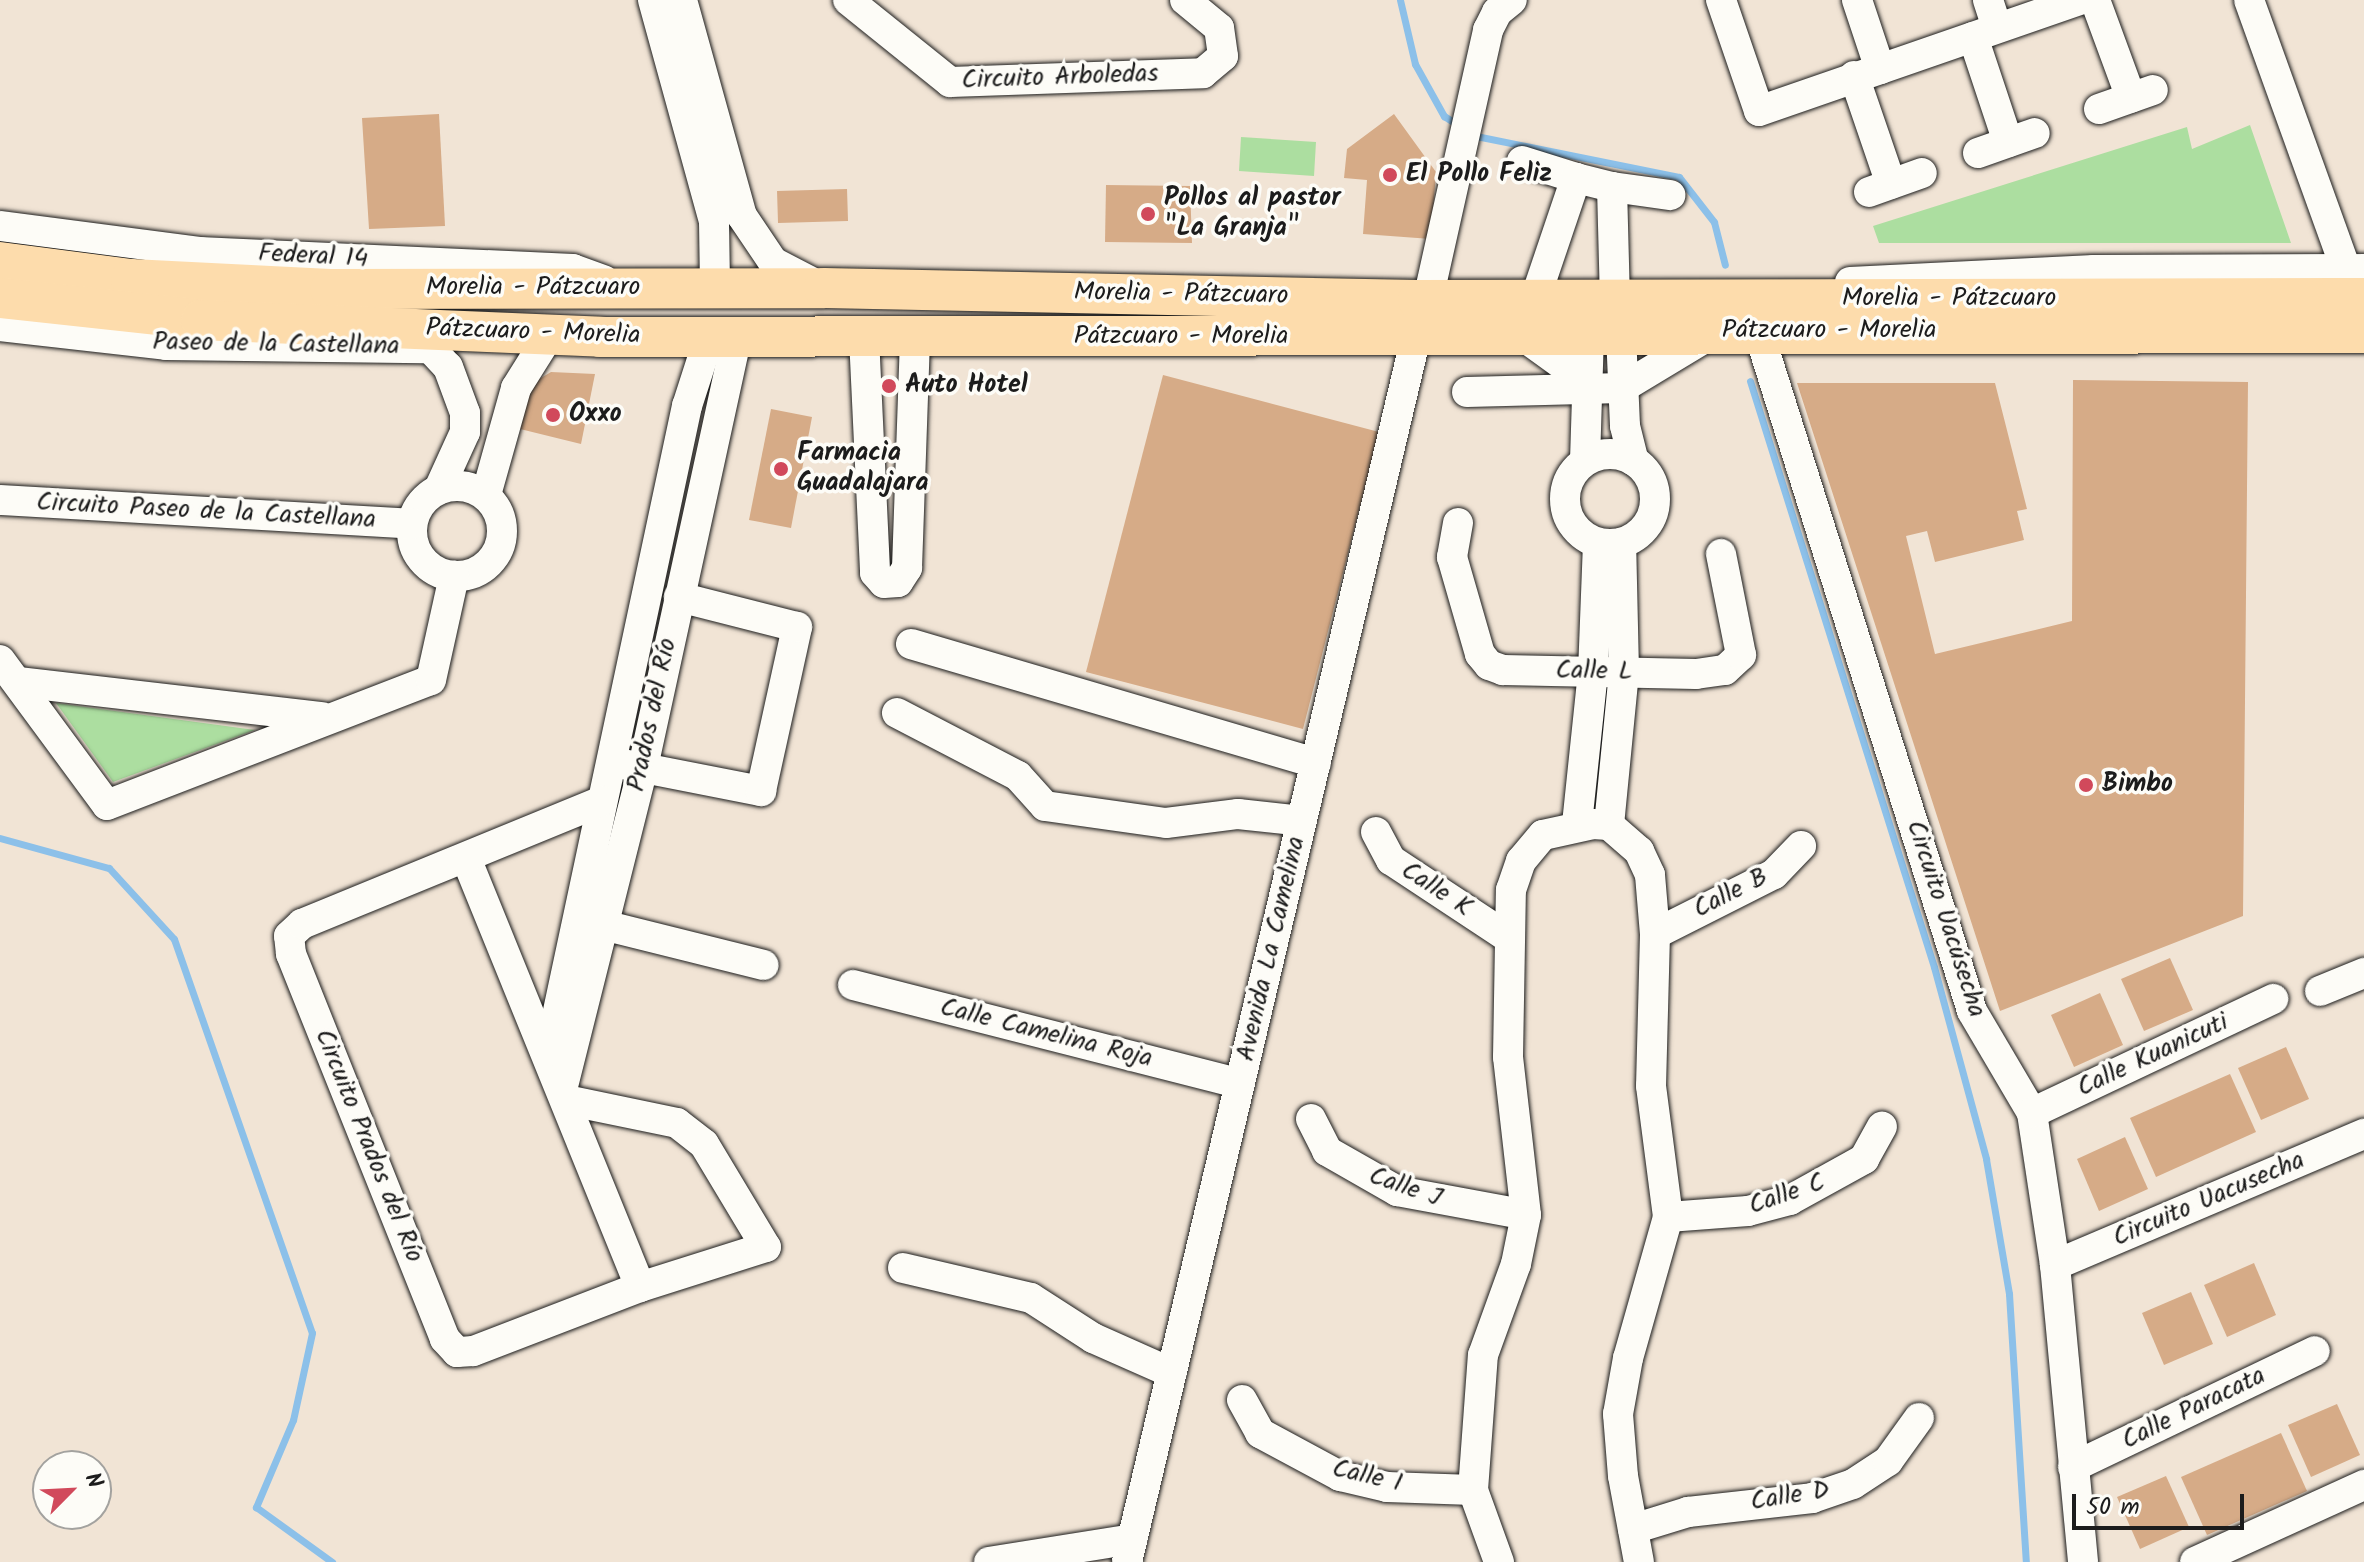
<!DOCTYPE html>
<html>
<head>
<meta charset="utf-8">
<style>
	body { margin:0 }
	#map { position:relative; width:2364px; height:1562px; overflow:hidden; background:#f1e4d5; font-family:Kalam,sans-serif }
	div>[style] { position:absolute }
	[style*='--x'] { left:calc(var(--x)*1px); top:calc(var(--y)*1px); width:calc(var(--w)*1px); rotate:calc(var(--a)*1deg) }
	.green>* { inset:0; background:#acdea0 }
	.stream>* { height:7px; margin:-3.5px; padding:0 3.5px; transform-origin:3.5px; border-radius:3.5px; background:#8cc0e9 }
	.building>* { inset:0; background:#d6ab87 }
	.roads { filter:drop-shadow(0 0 2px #1c1c1c) drop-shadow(0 0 2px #1c1c1c) }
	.minor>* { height:30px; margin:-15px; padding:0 15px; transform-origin:15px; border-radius:15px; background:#fdfcf7 }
	.minor>.ring { margin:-15px; padding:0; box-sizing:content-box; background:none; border:30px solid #fdfcf7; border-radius:50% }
	.major>* { height:40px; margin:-20px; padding:0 20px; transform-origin:20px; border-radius:20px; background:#fddcac }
	.dots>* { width:22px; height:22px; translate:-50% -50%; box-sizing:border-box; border:4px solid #fdfcf7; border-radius:50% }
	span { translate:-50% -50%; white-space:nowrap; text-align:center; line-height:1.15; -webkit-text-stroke:7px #fdfcf7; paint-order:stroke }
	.street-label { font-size:26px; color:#1c1c1c }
	.poi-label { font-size:26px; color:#1c1c1c; font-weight:700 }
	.left { translate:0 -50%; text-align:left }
	.north { position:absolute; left:32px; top:1450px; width:80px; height:80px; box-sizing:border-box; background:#fdfcf7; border:2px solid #a3a29f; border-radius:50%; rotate:66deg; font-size:22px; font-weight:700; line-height:32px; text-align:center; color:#1c1c1c }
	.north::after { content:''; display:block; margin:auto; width:28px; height:36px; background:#d1495b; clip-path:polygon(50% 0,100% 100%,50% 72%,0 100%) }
	.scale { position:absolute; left:2072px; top:1494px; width:172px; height:36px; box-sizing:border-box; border:4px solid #1c1c1c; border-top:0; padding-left:10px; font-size:24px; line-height:28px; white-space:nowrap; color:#1c1c1c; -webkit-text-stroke:6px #fdfcf7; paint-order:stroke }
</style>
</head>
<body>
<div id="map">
	<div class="green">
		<i style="clip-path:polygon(2250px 125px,2291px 243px,1879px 243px,1873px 226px,2187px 127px,2192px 149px)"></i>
		<i style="clip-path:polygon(1241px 137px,1316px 142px,1314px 176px,1239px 171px)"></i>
		<i style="clip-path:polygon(56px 703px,255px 730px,113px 782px)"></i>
	</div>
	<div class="stream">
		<i style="--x:1400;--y:0;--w:66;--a:76.8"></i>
		<i style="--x:1415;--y:64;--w:60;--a:60.9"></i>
		<i style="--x:1444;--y:116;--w:17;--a:33"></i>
		<i style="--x:1471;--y:135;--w:212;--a:11.4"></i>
		<i style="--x:1679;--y:177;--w:57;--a:52.1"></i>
		<i style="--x:1714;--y:222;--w:44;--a:75.7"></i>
		<i style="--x:1750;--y:381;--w:614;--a:72.57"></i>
		<i style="--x:1934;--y:967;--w:199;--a:74.8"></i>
		<i style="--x:1986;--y:1159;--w:137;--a:80.3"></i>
		<i style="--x:2009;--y:1294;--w:269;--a:86.4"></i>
		<i style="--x:0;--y:838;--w:113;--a:15.4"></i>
		<i style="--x:109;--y:868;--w:96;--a:47.5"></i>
		<i style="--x:174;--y:939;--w:417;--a:70.7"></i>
		<i style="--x:312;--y:1333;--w:89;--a:102.3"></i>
		<i style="--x:293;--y:1420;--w:95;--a:113"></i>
		<i style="--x:256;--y:1507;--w:94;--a:35.9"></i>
	</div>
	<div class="building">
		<i style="clip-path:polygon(439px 114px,445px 226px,369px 229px,362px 118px)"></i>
		<i style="clip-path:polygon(1394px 114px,1436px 172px,1431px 239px,1363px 234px,1367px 180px,1344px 178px,1347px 149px)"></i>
		<i style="clip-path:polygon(1106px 185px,1190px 186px,1192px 243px,1105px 242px)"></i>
		<i style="clip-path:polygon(847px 189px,848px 221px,778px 223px,777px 191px)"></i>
		<i style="clip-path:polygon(551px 372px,595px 374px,581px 444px,516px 428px,531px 384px)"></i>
		<i style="clip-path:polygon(1163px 375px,1379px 432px,1303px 729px,1086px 672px)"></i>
		<i style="clip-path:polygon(2073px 380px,2248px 382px,2243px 916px,2000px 1011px,1797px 383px,1995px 383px,2027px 509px,2017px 511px,2024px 540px,1935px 562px,1927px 531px,1906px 536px,1935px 654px,2072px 621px)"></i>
		<i style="clip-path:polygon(771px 409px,812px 417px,791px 528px,749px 520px)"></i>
		<i style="clip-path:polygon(2170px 958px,2193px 1010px,2144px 1031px,2121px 979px)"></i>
		<i style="clip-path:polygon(2100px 993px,2123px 1045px,2074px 1067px,2051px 1015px)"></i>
		<i style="clip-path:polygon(2286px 1047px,2309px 1099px,2261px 1120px,2238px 1068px)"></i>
		<i style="clip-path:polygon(2230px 1074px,2256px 1132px,2156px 1177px,2130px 1118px)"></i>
		<i style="clip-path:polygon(2125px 1137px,2148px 1189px,2099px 1211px,2077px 1159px)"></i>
		<i style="clip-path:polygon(2254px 1263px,2276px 1315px,2227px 1337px,2204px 1285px)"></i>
		<i style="clip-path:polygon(2191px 1292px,2213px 1344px,2164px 1365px,2142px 1313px)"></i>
		<i style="clip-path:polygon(2337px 1404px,2360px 1455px,2311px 1477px,2288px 1425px)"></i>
		<i style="clip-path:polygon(2281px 1433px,2307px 1491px,2207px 1535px,2181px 1477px)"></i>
		<i style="clip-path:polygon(2166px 1476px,2189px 1527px,2140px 1549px,2117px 1497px)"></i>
	</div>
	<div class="roads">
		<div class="minor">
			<i style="--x:653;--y:0;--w:230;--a:74.6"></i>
			<i style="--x:714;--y:222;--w:66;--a:89.1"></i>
			<i style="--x:682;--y:0;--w:224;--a:74.5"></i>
			<i style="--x:742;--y:216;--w:55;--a:56"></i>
			<i style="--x:773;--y:262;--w:50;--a:27.6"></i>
			<i style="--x:848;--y:0;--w:131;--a:38.8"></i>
			<i style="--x:950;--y:82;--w:253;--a:-2"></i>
			<i style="--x:1203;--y:73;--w:26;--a:-40"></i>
			<i style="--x:1223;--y:56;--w:28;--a:-98"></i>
			<i style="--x:1219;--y:28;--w:44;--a:-140.5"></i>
			<i style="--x:1721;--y:0;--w:117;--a:71.1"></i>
			<i style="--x:1759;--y:111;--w:339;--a:-19.1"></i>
			<i style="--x:1857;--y:0;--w:73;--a:71.6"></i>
			<i style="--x:1988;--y:0;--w:29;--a:72"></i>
			<i style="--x:2095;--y:0;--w:104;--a:69.8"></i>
			<i style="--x:2249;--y:0;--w:286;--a:70.2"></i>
			<i style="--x:1973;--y:37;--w:111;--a:71.6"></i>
			<i style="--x:1854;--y:76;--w:114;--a:71.1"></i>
			<i style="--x:2099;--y:109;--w:57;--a:-19.4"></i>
			<i style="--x:1978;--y:153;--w:60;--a:-19.3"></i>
			<i style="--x:1522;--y:161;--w:57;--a:17.5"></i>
			<i style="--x:1612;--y:187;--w:59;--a:7.9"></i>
			<i style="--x:1869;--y:192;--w:56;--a:-19.7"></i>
			<i style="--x:0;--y:226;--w:201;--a:7.4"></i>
			<i style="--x:199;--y:252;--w:374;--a:2.6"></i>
			<i style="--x:573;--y:269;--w:33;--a:20"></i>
			<i style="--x:1850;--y:282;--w:244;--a:-2.8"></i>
			<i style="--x:2094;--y:270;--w:270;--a:-0.2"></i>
			<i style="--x:1428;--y:299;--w:276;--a:-77.4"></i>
			<i style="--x:1488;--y:30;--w:20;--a:-63"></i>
			<i style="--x:1497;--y:12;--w:19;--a:-39"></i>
			<i style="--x:1535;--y:299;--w:128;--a:-71.3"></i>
			<i style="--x:1576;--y:178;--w:37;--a:14"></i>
			<i style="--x:1612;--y:187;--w:112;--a:88.5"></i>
			<i style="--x:0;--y:326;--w:167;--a:6.5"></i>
			<i style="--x:166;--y:345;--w:259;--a:0.7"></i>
			<i style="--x:1758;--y:330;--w:714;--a:72.55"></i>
			<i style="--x:1972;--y:1011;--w:118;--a:59.5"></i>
			<i style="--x:2032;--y:1113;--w:154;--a:81.4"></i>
			<i style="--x:2055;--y:1265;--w:298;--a:84.6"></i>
			<i style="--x:1621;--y:334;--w:92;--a:87.5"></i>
			<i style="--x:1625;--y:426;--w:36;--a:76"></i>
			<i style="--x:1523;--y:336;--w:80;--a:35.9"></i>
			<i style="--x:864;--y:337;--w:236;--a:87.3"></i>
			<i style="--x:875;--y:573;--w:13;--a:48"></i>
			<i style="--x:884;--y:583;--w:14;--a:-4"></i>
			<i style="--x:898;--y:582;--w:17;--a:-57"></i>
			<i style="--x:907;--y:568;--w:231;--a:-88"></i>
			<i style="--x:430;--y:348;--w:26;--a:47"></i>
			<i style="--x:448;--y:367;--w:49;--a:69.7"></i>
			<i style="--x:465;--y:413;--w:19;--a:90"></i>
			<i style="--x:465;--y:432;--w:63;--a:114.5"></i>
			<i style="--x:1467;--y:392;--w:155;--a:-1.5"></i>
			<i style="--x:1622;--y:388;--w:106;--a:-31.1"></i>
			<i class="ring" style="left:1565px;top:454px;width:60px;height:60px"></i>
			<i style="--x:1585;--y:461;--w:126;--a:-88.2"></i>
			<i class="ring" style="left:412px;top:486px;width:60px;height:60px"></i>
			<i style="--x:486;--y:495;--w:111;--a:-74.3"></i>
			<i style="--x:516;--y:388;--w:51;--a:-57.9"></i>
			<i style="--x:0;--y:500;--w:413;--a:3.3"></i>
			<i style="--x:1458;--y:523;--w:35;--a:100"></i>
			<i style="--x:1452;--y:557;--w:101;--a:73.9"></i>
			<i style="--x:1480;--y:654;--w:14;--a:51"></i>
			<i style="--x:1489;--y:665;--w:15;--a:20"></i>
			<i style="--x:1503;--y:670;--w:193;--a:1.2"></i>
			<i style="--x:1696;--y:674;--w:29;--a:-8"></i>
			<i style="--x:1725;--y:670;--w:22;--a:-43"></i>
			<i style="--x:1741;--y:655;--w:103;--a:-101.2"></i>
			<i style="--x:911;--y:644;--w:422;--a:16.4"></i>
			<i style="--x:0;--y:660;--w:180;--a:53.6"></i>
			<i style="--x:107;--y:805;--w:347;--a:-21.1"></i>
			<i style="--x:431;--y:680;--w:107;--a:-77.5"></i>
			<i style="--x:18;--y:682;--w:306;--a:6.6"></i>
			<i style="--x:897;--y:713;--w:136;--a:27.5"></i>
			<i style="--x:1018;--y:776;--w:40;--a:48"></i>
			<i style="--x:1045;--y:806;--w:122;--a:8"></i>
			<i style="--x:1166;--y:823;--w:73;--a:-7.1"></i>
			<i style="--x:1238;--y:814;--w:64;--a:6.2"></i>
			<i style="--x:623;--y:764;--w:141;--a:11.1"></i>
			<i style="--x:761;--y:791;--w:168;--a:-77.6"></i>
			<i style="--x:797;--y:627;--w:122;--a:-165.7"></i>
			<i style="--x:1577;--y:824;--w:152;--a:-84"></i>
			<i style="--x:1593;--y:673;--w:130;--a:-87.8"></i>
			<i style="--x:1609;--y:825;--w:155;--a:-84.4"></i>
			<i style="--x:1624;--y:671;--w:128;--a:-91.3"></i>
			<i style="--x:1376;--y:832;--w:32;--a:62"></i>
			<i style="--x:1391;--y:860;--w:141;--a:33.5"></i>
			<i style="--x:466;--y:858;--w:463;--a:67.9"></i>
			<i style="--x:587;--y:921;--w:182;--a:14"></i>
			<i style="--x:1655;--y:934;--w:133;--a:-26.8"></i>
			<i style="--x:1774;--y:874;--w:39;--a:-46"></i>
			<i style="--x:853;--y:985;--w:399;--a:14.3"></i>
			<i style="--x:2320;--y:991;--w:48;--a:-22.2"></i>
			<i style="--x:548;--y:1058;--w:667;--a:-77.97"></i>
			<i style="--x:687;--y:406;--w:71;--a:-72.1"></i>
			<i style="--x:562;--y:1090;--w:333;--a:-75.9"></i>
			<i style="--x:643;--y:767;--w:440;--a:-77.7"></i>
			<i style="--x:566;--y:1100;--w:113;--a:11.7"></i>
			<i style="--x:677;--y:1123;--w:34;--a:38"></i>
			<i style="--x:704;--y:1144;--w:120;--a:59"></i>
			<i style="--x:766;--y:1247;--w:132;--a:162.4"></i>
			<i style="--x:640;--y:1287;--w:179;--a:159"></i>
			<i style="--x:473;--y:1351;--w:16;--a:176"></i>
			<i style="--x:457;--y:1352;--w:18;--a:-133"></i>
			<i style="--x:445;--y:1339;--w:415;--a:-111.8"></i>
			<i style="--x:291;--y:954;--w:18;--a:-96"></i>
			<i style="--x:289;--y:936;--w:18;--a:-43"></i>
			<i style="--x:302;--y:924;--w:324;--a:-22.3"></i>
			<i style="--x:2032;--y:1113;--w:267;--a:-25.3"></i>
			<i style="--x:1311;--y:1119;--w:36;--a:63"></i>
			<i style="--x:1327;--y:1151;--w:81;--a:29.7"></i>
			<i style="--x:1397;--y:1191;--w:131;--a:10.5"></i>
			<i style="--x:1668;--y:1217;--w:80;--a:-4.3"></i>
			<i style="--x:1748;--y:1211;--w:43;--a:-14.7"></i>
			<i style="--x:1790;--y:1200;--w:85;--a:-29"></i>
			<i style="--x:1864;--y:1159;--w:37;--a:-61"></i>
			<i style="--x:2055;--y:1265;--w:336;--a:-23"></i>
			<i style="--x:903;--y:1268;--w:131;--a:13.2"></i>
			<i style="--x:1031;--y:1298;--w:74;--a:32.8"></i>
			<i style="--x:1093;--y:1338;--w:86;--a:23.9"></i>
			<i style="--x:1242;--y:1400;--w:38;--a:61"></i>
			<i style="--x:1260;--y:1433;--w:91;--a:28.3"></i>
			<i style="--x:1340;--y:1476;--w:48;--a:13.2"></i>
			<i style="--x:1387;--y:1487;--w:86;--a:2"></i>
			<i style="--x:2073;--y:1467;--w:268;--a:-25.6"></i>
			<i style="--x:1633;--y:1529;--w:58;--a:-17.2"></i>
			<i style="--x:1688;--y:1512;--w:125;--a:-6.4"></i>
			<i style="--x:1812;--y:1498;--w:43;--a:-18.9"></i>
			<i style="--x:1853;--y:1484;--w:42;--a:-33.3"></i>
			<i style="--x:1888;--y:1461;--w:53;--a:-54.2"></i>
			<i style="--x:989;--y:1562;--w:145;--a:-9.1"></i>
			<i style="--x:1127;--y:1562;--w:1259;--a:-76.73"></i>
			<i style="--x:1499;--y:1562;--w:77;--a:-109.9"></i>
			<i style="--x:1473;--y:1490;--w:135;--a:-85.8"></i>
			<i style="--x:1483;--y:1355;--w:97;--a:-70.1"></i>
			<i style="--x:1516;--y:1264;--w:50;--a:-78.5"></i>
			<i style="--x:1526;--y:1215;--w:159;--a:-96.5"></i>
			<i style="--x:1508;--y:1057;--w:167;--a:-89"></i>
			<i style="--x:1511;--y:890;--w:31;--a:-71"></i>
			<i style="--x:1521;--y:861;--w:34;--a:-50"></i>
			<i style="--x:1543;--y:835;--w:51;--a:-12.4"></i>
			<i style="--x:1593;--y:824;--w:16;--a:4"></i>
			<i style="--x:1609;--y:825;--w:40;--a:41"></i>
			<i style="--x:1639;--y:851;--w:26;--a:65"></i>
			<i style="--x:1650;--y:875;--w:59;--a:85.2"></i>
			<i style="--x:1655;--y:934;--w:152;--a:91.5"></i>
			<i style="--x:1651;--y:1086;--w:132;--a:82.6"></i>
			<i style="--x:1668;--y:1217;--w:147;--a:105.8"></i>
			<i style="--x:1628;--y:1358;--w:57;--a:100.1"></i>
			<i style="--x:1618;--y:1414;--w:62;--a:85.4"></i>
			<i style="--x:1623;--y:1476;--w:87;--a:79.5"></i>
			<i style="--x:2195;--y:1562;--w:186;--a:-24.5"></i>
		</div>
		<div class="major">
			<i style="--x:0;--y:262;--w:132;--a:7.4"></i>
			<i style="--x:131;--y:279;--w:199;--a:2.9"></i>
			<i style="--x:330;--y:289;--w:494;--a:-0.1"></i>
			<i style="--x:824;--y:288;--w:594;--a:1.16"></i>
			<i style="--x:1418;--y:300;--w:946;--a:-0.12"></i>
			<i style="--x:0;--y:298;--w:202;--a:6.2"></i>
			<i style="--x:201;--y:320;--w:399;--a:2.4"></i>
			<i style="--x:600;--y:337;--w:1764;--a:-0.13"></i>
		</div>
	</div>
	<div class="dots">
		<i style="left:1390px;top:175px;background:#d1495b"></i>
		<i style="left:1148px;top:214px;background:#d1495b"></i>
		<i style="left:889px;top:386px;background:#d1495b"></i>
		<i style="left:553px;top:415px;background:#d1495b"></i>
		<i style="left:781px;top:469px;background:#d1495b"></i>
		<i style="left:2086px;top:785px;background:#d1495b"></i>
	</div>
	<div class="street-label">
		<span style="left:1060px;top:78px;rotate:-2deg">Circuito Arboledas</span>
		<span style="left:313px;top:257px;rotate:3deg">Federal 14</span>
		<span style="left:533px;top:288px">Morelia - Pátzcuaro</span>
		<span style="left:1181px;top:295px;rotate:1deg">Morelia - Pátzcuaro</span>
		<span style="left:1949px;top:299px">Morelia - Pátzcuaro</span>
		<span style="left:1829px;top:331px">Pátzcuaro - Morelia</span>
		<span style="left:533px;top:333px;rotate:2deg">Pátzcuaro - Morelia</span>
		<span style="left:1181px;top:337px">Pátzcuaro - Morelia</span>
		<span style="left:276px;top:345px;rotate:1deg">Paseo de la Castellana</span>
		<span style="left:206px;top:512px;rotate:3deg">Circuito Paseo de la Castellana</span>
		<span style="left:1594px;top:672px;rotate:1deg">Calle L</span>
		<span style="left:653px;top:715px;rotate:-78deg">Prados del Río</span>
		<span style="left:1436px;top:890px;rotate:33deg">Calle K</span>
		<span style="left:1731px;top:894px;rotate:-27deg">Calle B</span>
		<span style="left:1945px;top:919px;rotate:72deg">Circuito Uacúsecha</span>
		<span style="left:1272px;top:949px;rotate:-77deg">Avenida La Camelina</span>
		<span style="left:1046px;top:1034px;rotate:14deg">Calle Camelina Roja</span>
		<span style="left:2153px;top:1056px;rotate:-25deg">Calle Kuanicuti</span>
		<span style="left:368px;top:1146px;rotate:68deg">Circuito Prados del Río</span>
		<span style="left:1405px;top:1188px;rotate:19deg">Calle J</span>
		<span style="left:1787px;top:1195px;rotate:-19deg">Calle C</span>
		<span style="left:2209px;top:1200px;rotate:-23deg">Circuito Uacusecha</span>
		<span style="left:2194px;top:1409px;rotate:-26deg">Calle Paracata</span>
		<span style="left:1367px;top:1477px;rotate:13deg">Calle I</span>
		<span style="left:1790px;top:1497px;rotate:-9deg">Calle D</span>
	</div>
	<div class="poi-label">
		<span class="left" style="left:1406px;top:175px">El Pollo Feliz</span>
		<span class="left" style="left:1164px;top:214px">Pollos al pastor<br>"La Granja"</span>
		<span class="left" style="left:905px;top:386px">Auto Hotel</span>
		<span class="left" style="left:569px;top:415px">Oxxo</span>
		<span class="left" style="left:797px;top:469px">Farmacia<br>Guadalajara</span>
		<span class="left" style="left:2102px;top:785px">Bimbo</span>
	</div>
	<div class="north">N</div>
	<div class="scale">50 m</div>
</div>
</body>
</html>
